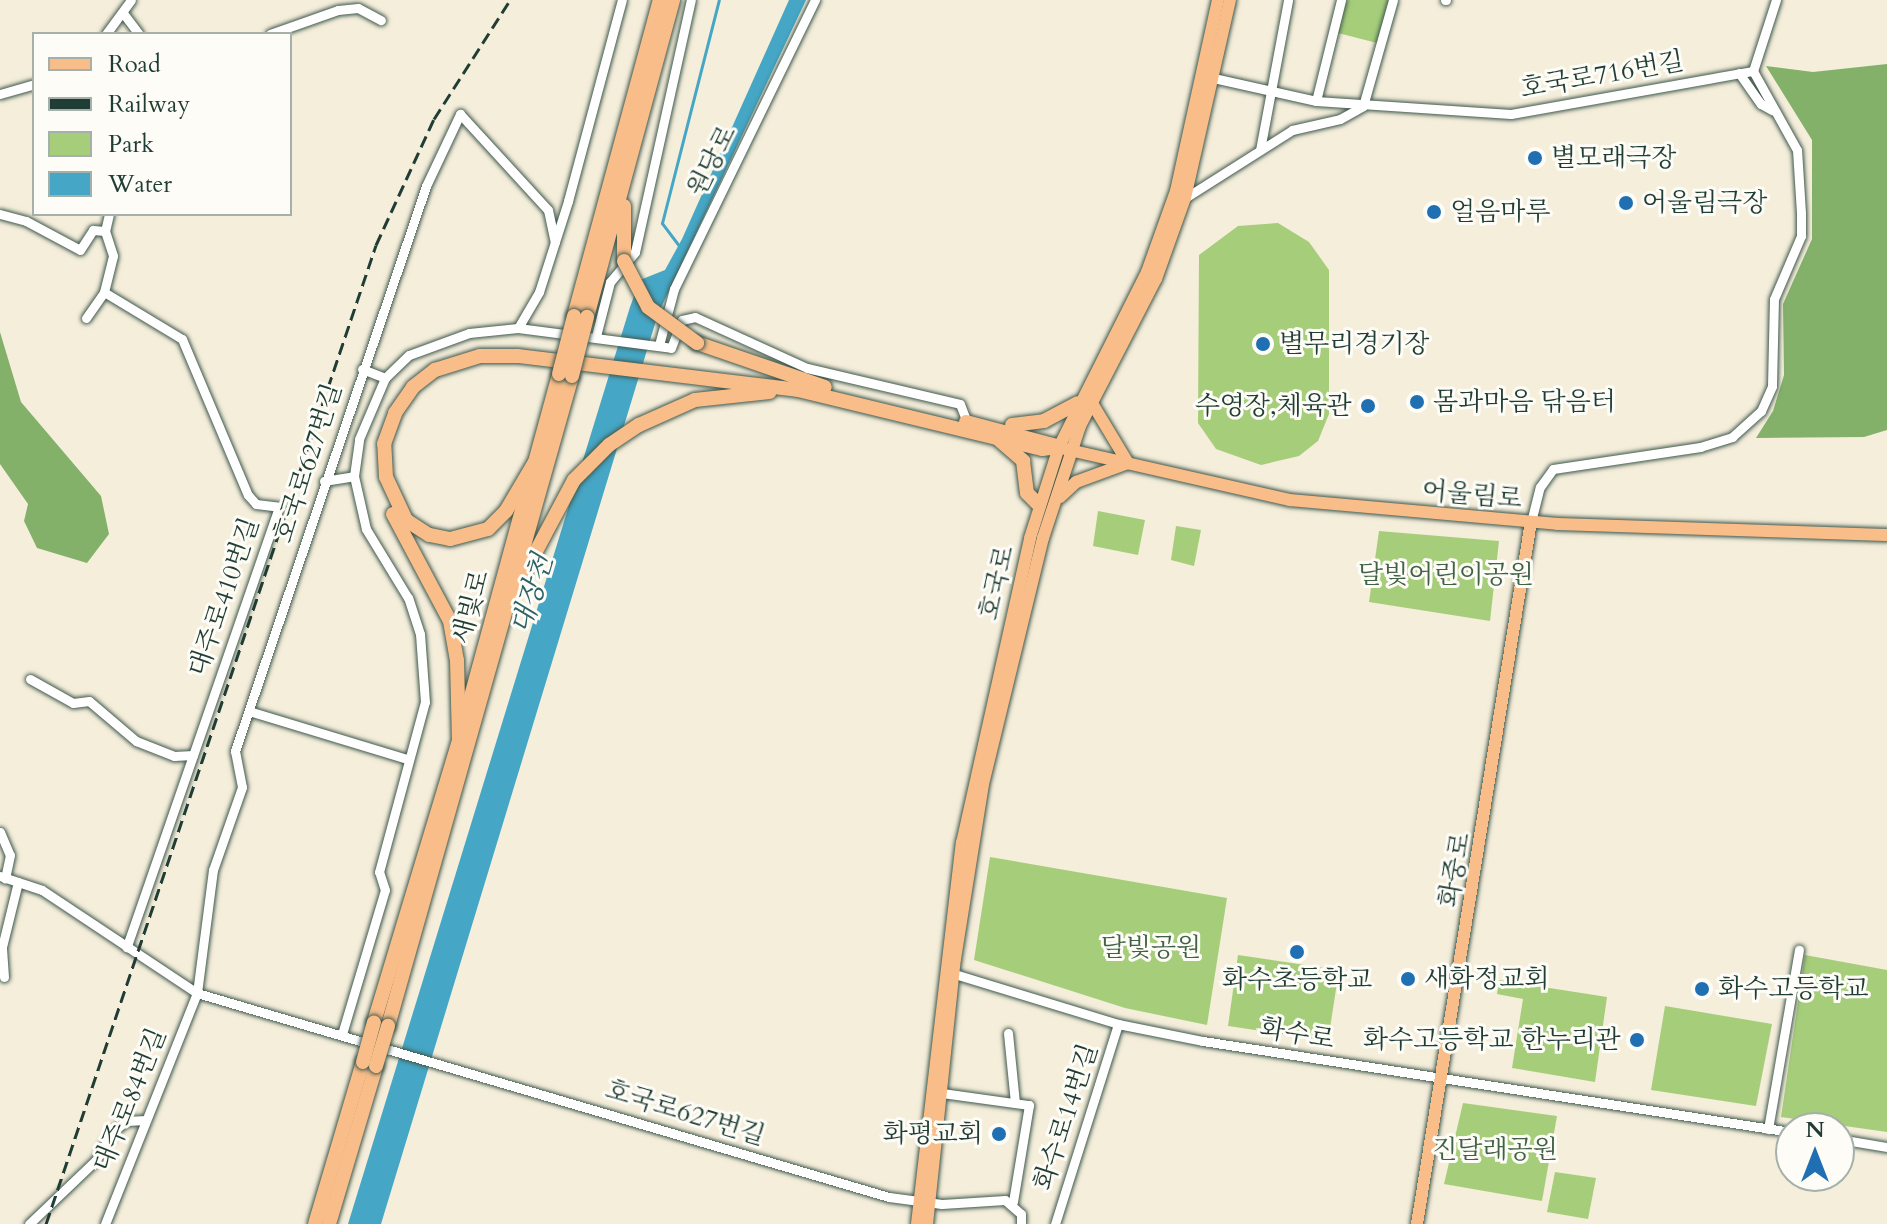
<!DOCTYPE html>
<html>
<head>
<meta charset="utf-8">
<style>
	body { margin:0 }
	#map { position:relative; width:1887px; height:1224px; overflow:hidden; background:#f5eedb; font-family:Cardo,"Noto Serif KR",serif }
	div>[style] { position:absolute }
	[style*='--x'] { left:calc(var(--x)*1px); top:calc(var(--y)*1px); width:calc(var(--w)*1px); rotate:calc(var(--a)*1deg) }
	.green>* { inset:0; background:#a6ce7a }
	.forest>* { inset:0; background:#84b16a }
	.water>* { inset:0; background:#45a6c5 }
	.stream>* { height:3px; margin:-1.5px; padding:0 1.5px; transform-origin:1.5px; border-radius:1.5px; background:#45a6c5 }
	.roads { filter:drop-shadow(0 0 2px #3f584d) drop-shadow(0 0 2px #3f584d) }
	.minor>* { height:9px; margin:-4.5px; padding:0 4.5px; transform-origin:4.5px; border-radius:4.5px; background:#fff }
	.major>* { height:12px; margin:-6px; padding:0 6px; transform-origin:6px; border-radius:6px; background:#f8bd89 }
	.highway>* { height:14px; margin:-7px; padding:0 7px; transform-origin:7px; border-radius:7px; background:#f8bd89 }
	.rail>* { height:3px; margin-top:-1.5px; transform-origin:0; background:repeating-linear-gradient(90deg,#1f3d34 0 12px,transparent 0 18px) }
	.bridges { filter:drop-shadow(0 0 2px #3f584d) drop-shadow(0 0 2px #3f584d) }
	.highway-bridge>* { height:14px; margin:-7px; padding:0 7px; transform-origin:7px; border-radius:7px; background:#f8bd89 }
	.dots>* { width:22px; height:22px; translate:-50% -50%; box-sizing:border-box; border:4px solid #fdfcf7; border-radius:50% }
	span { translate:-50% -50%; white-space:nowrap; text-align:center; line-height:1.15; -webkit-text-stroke:6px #fdfcf7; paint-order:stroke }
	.street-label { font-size:26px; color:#1f3d34 }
	.poi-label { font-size:26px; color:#1f3d34 }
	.left { translate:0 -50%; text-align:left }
	.right { translate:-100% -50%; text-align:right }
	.park-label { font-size:26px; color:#416146 }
	.water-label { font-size:28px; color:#2c6267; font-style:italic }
	.legend { position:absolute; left:32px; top:32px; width:260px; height:184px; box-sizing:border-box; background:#fdfcf7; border:2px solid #a4b0a9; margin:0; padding:10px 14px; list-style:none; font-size:24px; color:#1f3d34 }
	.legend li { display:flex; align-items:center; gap:16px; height:40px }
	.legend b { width:40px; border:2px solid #a4b0a9 }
	.north { position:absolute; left:1775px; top:1112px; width:80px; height:80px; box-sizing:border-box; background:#fdfcf7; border:2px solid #a4b0a9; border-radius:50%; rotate:0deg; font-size:22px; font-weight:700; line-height:32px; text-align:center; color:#1f3d34 }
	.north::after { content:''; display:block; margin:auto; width:28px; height:36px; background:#1f6fb2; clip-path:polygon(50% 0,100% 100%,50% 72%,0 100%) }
</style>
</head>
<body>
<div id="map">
	<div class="green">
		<i style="clip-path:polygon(1347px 0,1389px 0,1377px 43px,1338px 33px)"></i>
		<i style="clip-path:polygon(1278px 223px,1309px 242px,1329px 270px,1329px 414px,1318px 441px,1299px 456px,1261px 465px,1216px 449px,1198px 423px,1199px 255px,1238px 226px)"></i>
		<i style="clip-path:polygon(1098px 511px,1145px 520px,1138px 555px,1093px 546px)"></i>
		<i style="clip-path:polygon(1176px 526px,1201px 530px,1194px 566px,1171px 560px)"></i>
		<i style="clip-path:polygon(1379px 531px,1499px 541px,1490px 621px,1369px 602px)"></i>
		<i style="clip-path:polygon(990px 857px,1227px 898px,1207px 1025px,1125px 1008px,974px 960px)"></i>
		<i style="clip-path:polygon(1238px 955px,1339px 970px,1328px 1041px,1228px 1026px)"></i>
		<i style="clip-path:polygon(1805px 955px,1887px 970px,1887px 1132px,1781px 1117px)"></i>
		<i style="clip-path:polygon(1499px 980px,1607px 997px,1595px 1082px,1512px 1068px,1523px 999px,1497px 994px)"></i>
		<i style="clip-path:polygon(1665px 1006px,1772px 1024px,1756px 1106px,1651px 1090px)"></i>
		<i style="clip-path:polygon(1463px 1103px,1557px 1116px,1542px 1201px,1444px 1184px)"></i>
		<i style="clip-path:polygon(1555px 1172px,1596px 1178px,1588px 1219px,1547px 1212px)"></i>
	</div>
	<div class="forest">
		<i style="clip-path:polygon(1887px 64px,1887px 430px,1864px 437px,1756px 438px,1773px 411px,1784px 375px,1783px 304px,1812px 239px,1812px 140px,1766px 66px,1813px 72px)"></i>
		<i style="clip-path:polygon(0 332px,21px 402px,101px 496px,109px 534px,87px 563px,37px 548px,24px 521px,28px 504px,0 464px)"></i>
	</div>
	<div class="water">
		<i style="clip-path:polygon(789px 0,806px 0,658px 314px,381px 1224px,348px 1224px,630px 307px,640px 280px,665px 270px,682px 239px)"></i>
	</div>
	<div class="stream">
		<i style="--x:680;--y:247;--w:30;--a:-127"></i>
		<i style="--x:662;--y:223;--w:230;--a:-75.7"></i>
	</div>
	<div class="roads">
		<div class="minor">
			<i style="--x:1445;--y:0;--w:1;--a:0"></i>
			<i style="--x:123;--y:13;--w:26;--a:53"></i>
			<i style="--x:106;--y:34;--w:42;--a:-53.7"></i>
			<i style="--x:270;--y:34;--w:72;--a:-19.4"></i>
			<i style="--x:338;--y:10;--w:20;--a:-6"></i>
			<i style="--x:358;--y:8;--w:26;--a:28"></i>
			<i style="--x:1753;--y:71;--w:75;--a:-72.1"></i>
			<i style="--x:1739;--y:73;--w:38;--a:55"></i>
			<i style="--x:1761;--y:104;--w:13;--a:29"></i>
			<i style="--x:1209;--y:77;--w:110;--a:12.6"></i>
			<i style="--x:1316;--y:101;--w:195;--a:3.8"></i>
			<i style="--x:1511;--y:114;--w:246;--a:-10.1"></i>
			<i style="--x:0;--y:94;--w:35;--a:-16"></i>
			<i style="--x:1316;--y:101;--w:104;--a:-76.1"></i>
			<i style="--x:1363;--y:106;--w:110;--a:-74.2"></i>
			<i style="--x:1260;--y:150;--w:153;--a:-79.4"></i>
			<i style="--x:1185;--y:198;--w:127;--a:-32.4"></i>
			<i style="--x:1292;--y:130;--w:49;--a:-12.9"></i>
			<i style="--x:1340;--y:119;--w:26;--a:-29"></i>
			<i style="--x:0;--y:214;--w:27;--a:15"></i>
			<i style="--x:26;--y:221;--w:61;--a:28.2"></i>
			<i style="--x:80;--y:250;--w:24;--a:-57"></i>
			<i style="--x:93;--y:230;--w:12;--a:5"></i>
			<i style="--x:109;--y:214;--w:17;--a:103"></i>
			<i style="--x:105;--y:231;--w:26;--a:72"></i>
			<i style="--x:113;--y:256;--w:37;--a:104"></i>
			<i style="--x:104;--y:292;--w:91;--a:31.1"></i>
			<i style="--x:182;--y:339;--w:169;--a:67.1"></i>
			<i style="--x:248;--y:495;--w:12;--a:48"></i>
			<i style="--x:256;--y:504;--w:23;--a:7"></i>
			<i style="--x:279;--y:507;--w:466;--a:109.1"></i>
			<i style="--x:86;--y:318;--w:32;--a:-55"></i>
			<i style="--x:518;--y:328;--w:42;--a:-59.7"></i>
			<i style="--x:539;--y:292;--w:96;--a:-72.3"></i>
			<i style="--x:568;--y:201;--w:208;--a:-75"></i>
			<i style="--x:596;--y:336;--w:56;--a:-75.5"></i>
			<i style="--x:610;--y:282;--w:39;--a:-50"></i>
			<i style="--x:635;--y:252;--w:258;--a:-77.5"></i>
			<i style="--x:659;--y:345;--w:58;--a:-75"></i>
			<i style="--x:674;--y:289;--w:322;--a:-64"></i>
			<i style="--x:362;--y:369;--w:25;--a:21"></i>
			<i style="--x:324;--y:481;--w:30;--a:-9"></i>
			<i style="--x:1531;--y:522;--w:36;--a:-76"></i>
			<i style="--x:1540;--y:487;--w:22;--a:-54"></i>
			<i style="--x:1553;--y:469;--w:149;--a:-8.5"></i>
			<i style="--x:1700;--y:447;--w:34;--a:-17"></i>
			<i style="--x:1732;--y:437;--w:39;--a:-42"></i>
			<i style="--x:1761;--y:411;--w:27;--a:-66"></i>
			<i style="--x:1772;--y:386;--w:87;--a:-88.7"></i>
			<i style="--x:1774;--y:299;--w:69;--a:-66.8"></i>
			<i style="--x:1801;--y:236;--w:23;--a:-90"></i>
			<i style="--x:1801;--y:213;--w:63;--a:-93.6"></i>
			<i style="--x:1797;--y:150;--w:90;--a:-119.1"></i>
			<i style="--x:30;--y:679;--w:49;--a:29.2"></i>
			<i style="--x:73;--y:703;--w:16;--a:-7"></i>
			<i style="--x:89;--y:701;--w:62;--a:40.4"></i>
			<i style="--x:136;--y:741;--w:41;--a:21.5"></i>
			<i style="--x:174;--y:756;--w:19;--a:-3"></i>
			<i style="--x:249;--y:711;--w:165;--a:16.9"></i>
			<i style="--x:0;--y:832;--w:25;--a:67"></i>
			<i style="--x:10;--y:855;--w:24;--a:102"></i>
			<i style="--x:0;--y:876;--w:44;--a:18.4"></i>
			<i style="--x:42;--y:890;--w:186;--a:33.6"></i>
			<i style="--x:197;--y:993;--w:721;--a:16.43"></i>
			<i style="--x:889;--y:1197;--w:53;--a:7.5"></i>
			<i style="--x:942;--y:1204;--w:63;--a:-3.6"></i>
			<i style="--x:1005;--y:1200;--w:21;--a:41"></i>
			<i style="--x:1021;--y:1214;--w:10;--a:90"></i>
			<i style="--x:948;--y:972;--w:178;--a:17"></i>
			<i style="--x:1118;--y:1024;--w:87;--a:11.3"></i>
			<i style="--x:1203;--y:1041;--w:595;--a:8.8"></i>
			<i style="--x:4;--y:977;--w:30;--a:-94"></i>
			<i style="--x:2;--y:947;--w:67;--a:-76.2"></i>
			<i style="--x:1008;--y:1033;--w:70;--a:84.3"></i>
			<i style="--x:342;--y:1034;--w:150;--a:-73.4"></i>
			<i style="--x:385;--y:890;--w:19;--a:-108"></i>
			<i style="--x:379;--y:872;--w:176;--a:-74.9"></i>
			<i style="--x:425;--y:702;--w:68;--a:-94.2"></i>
			<i style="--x:420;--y:634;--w:38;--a:-108"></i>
			<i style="--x:408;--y:598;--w:81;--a:-121.3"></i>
			<i style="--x:366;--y:529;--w:54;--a:-102.8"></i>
			<i style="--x:354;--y:476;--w:37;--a:-82"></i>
			<i style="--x:359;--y:439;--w:66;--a:-66.9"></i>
			<i style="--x:385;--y:378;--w:33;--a:-44"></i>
			<i style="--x:409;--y:355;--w:64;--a:-20.1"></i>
			<i style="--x:469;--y:333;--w:49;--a:-5.8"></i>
			<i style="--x:518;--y:328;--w:154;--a:7.4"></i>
			<i style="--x:671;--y:348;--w:30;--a:-69"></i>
			<i style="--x:682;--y:320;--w:13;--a:-13"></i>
			<i style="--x:695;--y:317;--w:123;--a:24.5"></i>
			<i style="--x:807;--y:368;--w:157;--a:13.2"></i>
			<i style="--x:960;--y:404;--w:19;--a:69"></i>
			<i style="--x:942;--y:1093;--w:88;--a:7.9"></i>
			<i style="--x:1029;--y:1105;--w:98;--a:99.4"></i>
			<i style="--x:1768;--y:1129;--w:182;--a:-80.2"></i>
			<i style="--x:1839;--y:1139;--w:49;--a:9.5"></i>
			<i style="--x:29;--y:1224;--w:93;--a:-43.7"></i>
			<i style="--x:96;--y:1160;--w:32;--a:-60"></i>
			<i style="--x:112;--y:1132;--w:18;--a:-38"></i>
			<i style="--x:126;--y:1121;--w:20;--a:-3"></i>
			<i style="--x:105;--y:1224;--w:249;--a:-68.3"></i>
			<i style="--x:197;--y:993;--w:124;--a:-82.6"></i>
			<i style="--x:213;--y:870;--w:88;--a:-70.7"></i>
			<i style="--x:242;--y:787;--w:37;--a:-101"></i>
			<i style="--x:235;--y:751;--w:596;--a:-71.32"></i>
			<i style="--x:426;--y:186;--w:80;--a:-64.7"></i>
			<i style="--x:460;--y:114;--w:130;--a:47.5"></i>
			<i style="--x:548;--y:210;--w:33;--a:78"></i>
			<i style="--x:1055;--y:1224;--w:210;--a:-72.5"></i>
		</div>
		<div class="major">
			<i style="--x:1065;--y:449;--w:231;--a:12.8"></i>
			<i style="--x:1290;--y:500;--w:268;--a:5.1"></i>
			<i style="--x:1557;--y:524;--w:330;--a:1.9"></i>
			<i style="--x:1060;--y:497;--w:22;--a:-43"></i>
			<i style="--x:1076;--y:482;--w:55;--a:-20.1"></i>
			<i style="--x:1128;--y:463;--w:70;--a:-121"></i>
			<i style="--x:917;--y:1224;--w:384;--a:-83.3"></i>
			<i style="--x:962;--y:843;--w:312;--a:-77.4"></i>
			<i style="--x:1030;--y:538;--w:96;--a:-72.3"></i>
			<i style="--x:1059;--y:447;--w:196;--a:-63.3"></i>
			<i style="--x:1147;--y:272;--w:86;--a:-70.3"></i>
			<i style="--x:1176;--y:191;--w:196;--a:-77.6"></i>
			<i style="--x:927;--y:1224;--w:266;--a:-84"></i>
			<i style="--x:955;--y:959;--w:177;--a:-80.9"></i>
			<i style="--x:983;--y:784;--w:253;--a:-76.3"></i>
			<i style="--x:1043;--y:538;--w:118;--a:-71.7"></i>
			<i style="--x:1080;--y:426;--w:165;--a:-62.7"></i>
			<i style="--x:1156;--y:279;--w:86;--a:-70.3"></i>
			<i style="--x:1185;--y:198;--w:203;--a:-77.2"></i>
			<i style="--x:1417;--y:1224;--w:711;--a:-80.78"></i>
		</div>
		<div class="highway">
			<i style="--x:624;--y:206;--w:55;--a:90"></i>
			<i style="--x:574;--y:316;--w:327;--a:-74.8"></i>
			<i style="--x:587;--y:317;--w:328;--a:-74.8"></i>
			<i style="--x:697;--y:343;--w:135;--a:19"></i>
			<i style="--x:966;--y:422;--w:94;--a:14.8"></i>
			<i style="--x:1012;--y:425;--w:32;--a:-7"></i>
			<i style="--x:1044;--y:421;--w:38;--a:-28"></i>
			<i style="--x:997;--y:438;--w:35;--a:41"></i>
			<i style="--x:1023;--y:461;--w:32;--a:83"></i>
			<i style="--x:1027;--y:493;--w:17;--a:45"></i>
			<i style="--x:536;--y:460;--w:59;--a:120.5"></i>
			<i style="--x:506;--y:511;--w:25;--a:135"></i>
			<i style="--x:488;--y:529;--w:39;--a:165"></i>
			<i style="--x:450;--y:539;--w:21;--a:-169"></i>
			<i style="--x:429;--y:535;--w:27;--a:-147"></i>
			<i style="--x:406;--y:520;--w:47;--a:-114.9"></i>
			<i style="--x:386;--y:477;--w:33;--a:-93"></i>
			<i style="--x:384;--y:444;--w:33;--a:-70"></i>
			<i style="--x:395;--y:413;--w:32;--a:-55"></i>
			<i style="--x:413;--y:387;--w:28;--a:-38"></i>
			<i style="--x:435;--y:370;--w:47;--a:-17.3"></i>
			<i style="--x:480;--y:356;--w:38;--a:0"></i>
			<i style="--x:518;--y:356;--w:282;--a:6.9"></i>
			<i style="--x:798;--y:390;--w:251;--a:13.6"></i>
			<i style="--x:1042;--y:449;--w:17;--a:-7"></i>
			<i style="--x:393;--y:514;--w:121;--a:62"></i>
			<i style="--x:450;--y:621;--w:40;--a:80"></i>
			<i style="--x:457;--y:660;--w:80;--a:88.6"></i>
			<i style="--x:525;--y:572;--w:104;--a:-62"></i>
			<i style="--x:574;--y:480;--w:49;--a:-45"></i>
			<i style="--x:609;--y:445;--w:36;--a:-34"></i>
			<i style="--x:639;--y:425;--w:61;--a:-24.1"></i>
			<i style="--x:695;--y:400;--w:75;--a:-6.1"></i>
			<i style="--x:374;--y:1022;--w:295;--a:-73.2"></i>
			<i style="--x:459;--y:740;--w:379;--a:-74.7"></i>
			<i style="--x:388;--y:1026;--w:676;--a:-74.19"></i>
			<i style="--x:315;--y:1224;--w:169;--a:-73.5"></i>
			<i style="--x:329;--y:1224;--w:165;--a:-73.4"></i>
		</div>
	</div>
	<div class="rail">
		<i style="--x:46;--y:1224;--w:1033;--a:-71.37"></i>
		<i style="--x:376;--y:245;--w:139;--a:-65.3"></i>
		<i style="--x:434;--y:119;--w:141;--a:-57.4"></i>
	</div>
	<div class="bridges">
		<div class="highway-bridge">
			<i style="--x:624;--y:261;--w:52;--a:62.4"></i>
			<i style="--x:648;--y:307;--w:61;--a:36.3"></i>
			<i style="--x:559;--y:374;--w:60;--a:-75.5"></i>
			<i style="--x:572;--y:376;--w:61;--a:-75.7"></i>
			<i style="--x:363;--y:1062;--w:41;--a:-74.6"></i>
			<i style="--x:376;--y:1066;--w:42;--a:-73.3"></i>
		</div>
	</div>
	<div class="dots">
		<i style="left:1535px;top:158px;background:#1f6fb2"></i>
		<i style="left:1626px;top:203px;background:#1f6fb2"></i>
		<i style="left:1434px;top:212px;background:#1f6fb2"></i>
		<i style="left:1263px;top:344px;background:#1f6fb2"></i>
		<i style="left:1417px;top:402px;background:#1f6fb2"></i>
		<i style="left:1368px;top:406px;background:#1f6fb2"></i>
		<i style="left:1297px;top:952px;background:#1f6fb2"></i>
		<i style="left:1408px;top:979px;background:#1f6fb2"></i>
		<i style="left:1702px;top:989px;background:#1f6fb2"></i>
		<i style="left:1637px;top:1040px;background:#1f6fb2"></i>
		<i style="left:999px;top:1134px;background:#1f6fb2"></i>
	</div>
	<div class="street-label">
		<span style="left:1602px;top:75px;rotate:-10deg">호국로716번길</span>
		<span style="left:712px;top:161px;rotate:-63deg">원당로</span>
		<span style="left:308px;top:463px;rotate:-72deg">호국로627번길</span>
		<span style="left:1472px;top:495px;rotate:5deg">어울림로</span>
		<span style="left:997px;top:583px;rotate:-77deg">호국로</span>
		<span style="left:224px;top:597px;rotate:-71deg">대주로410번길</span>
		<span style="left:471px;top:607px;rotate:-75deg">새빛로</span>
		<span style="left:1455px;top:870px;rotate:-80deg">화중로</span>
		<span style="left:1297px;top:1034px;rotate:10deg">화수로</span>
		<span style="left:130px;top:1100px;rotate:-68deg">대주로84번길</span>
		<span style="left:685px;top:1113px;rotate:17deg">호국로627번길</span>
		<span style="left:1066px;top:1117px;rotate:-72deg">화수로14번길</span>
	</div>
	<div class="poi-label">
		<span class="left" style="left:1551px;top:158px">별모래극장</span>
		<span class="left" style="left:1642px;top:203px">어울림극장</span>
		<span class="left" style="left:1450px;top:212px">얼음마루</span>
		<span class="left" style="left:1279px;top:344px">별무리경기장</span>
		<span class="left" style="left:1433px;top:402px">몸과마음 닦음터</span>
		<span class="right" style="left:1352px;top:406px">수영장,체육관</span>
		<span class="left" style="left:1424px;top:979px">새화정교회</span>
		<span style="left:1297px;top:980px">화수초등학교</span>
		<span class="left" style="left:1718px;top:989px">화수고등학교</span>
		<span class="right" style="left:1621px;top:1040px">화수고등학교 한누리관</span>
		<span class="right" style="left:983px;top:1134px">화평교회</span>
	</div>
	<div class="park-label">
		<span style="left:1446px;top:575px">달빛어린이공원</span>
		<span style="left:1151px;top:948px">달빛공원</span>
		<span style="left:1495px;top:1150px">진달래공원</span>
	</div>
	<div class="water-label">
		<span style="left:532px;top:594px;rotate:-73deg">대장천</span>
	</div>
	<ul class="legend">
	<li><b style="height:10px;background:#f8bd89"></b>Road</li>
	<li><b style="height:10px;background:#1f3d34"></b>Railway</li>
	<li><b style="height:22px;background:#a6ce7a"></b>Park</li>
	<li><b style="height:22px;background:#45a6c5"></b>Water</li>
	</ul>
	<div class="north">N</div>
</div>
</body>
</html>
